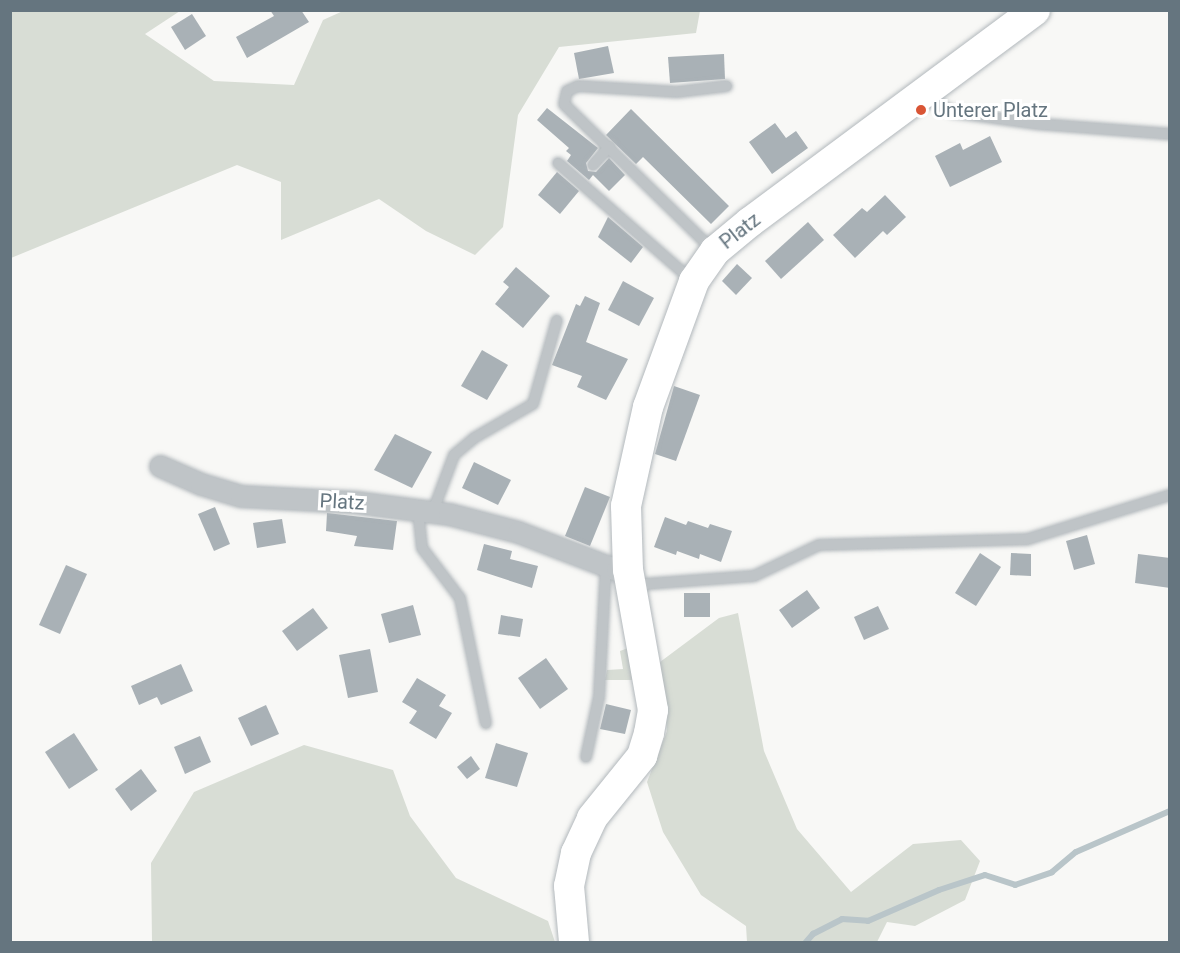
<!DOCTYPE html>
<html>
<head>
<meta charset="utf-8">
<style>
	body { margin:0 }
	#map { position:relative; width:1180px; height:953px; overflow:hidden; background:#f8f8f6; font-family:Roboto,sans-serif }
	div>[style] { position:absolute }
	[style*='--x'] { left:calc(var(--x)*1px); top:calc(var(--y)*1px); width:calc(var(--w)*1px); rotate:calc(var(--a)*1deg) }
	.green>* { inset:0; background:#d8ddd5 }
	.stream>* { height:6px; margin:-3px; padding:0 3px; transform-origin:3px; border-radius:3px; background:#b9c5c9 }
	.building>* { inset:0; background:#a9b1b6 }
	.roads { filter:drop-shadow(0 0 2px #b2b8bc) drop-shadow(0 0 2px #b2b8bc) }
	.lane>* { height:10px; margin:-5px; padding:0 5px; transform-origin:5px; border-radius:5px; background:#bfc4c7 }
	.street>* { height:21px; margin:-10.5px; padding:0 10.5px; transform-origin:10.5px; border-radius:10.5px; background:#bfc4c7 }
	.secondary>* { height:30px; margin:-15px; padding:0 15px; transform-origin:15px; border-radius:15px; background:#fff }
	.dots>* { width:16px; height:16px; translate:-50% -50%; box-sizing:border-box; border:3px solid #fff; border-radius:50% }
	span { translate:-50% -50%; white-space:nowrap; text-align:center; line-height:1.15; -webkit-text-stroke:6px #fff; paint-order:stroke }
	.poi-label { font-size:20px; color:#65757f }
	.left { translate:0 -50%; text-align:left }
	.street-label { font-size:20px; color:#65757f }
	.frame { position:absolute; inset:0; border:12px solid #65757f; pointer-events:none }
</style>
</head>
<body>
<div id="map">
	<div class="green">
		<i style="clip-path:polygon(11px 10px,180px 11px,145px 34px,214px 81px,294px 85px,323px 20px,343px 11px,700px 11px,696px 33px,559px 47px,518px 115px,503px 227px,475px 255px,426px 231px,379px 199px,281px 240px,281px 182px,237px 165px,11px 258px)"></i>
		<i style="clip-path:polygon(738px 613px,764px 751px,797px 829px,851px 892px,913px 844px,961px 840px,980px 861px,965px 900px,915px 926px,887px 922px,877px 942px,747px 942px,746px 926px,701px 895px,663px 832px,647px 782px,667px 731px,660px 662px,719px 618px)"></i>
		<i style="clip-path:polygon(628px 648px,635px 680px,605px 680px,607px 670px,623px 669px,620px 651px)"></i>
		<i style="clip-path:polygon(304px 745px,393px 770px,410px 816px,456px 878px,548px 921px,555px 942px,152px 942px,151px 863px,194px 792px)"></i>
	</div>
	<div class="stream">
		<i style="--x:806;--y:942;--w:11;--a:-49"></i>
		<i style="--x:813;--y:934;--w:33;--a:-27"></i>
		<i style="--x:842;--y:919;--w:26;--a:4"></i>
		<i style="--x:868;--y:921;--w:77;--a:-23.6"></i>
		<i style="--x:939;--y:890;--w:48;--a:-18.1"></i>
		<i style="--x:985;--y:875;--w:32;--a:18"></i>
		<i style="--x:1015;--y:885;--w:39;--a:-19"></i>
		<i style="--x:1052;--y:872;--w:31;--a:-40"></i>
		<i style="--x:1076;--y:852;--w:103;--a:-23.6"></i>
	</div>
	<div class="building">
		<i style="clip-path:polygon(270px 10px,301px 10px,309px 22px,247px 58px,236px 37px,274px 16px)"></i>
		<i style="clip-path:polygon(192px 14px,206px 36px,185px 50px,171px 27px)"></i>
		<i style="clip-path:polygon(608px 46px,614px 73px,579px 79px,574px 53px)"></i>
		<i style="clip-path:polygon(724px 54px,725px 79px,670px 83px,668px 57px)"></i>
		<i style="clip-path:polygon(547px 108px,598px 148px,586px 163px,588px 171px,596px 172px,609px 158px,625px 175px,609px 191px,593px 175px,589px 180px,567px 161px,571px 155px,566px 151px,569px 148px,537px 120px)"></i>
		<i style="clip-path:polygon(631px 109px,729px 206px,711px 224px,643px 157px,636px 164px,606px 135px)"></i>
		<i style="clip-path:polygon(775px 123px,786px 138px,796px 131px,808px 148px,772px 174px,749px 142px)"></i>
		<i style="clip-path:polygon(990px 136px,1002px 162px,950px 187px,935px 156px,960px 143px,963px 150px)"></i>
		<i style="clip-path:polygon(557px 172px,579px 191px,560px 214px,538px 195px)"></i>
		<i style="clip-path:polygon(885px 195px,906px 217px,887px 235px,883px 231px,855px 258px,833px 235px,862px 208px,867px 212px)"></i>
		<i style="clip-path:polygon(608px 217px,643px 247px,631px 263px,598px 237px)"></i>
		<i style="clip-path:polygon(808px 222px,824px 240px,781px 279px,765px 261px)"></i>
		<i style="clip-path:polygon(737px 264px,752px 278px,736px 295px,722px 281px)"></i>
		<i style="clip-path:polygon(516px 267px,550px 296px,523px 328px,495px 304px,509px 287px,503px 282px)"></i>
		<i style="clip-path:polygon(623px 281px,654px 298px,639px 326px,608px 310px)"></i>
		<i style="clip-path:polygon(585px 296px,600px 303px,586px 342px,628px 359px,606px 400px,577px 387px,582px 376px,552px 365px,576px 304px,580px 306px)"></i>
		<i style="clip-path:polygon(482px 350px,508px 365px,487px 400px,461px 386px)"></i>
		<i style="clip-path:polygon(674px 386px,700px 395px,676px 461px,655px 454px)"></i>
		<i style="clip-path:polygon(395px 434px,432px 452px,412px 488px,374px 470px)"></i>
		<i style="clip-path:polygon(474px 462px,511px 480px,498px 505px,462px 488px)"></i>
		<i style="clip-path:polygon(585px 487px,610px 497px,590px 546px,565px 536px)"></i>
		<i style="clip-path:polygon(215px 507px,230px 544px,214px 551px,198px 514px)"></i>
		<i style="clip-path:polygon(327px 513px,397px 521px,393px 550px,354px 546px,357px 536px,326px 531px)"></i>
		<i style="clip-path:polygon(665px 517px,686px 525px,688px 521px,708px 528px,710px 524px,732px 531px,721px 562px,700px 554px,699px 559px,677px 551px,676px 555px,654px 547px)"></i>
		<i style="clip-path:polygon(282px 519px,286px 543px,257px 548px,253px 523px)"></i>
		<i style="clip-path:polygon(1087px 535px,1095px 564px,1074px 570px,1066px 541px)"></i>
		<i style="clip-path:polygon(484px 544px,512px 551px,510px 559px,538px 566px,532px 588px,477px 570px)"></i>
		<i style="clip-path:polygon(980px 553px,1001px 567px,976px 606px,955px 593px)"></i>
		<i style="clip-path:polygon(1011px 553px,1031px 554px,1031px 576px,1010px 575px)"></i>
		<i style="clip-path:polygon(1138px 554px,1170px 558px,1170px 588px,1135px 583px)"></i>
		<i style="clip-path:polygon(66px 565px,87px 574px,60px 634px,39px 625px)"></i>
		<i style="clip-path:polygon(807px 590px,820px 608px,792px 628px,779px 610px)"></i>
		<i style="clip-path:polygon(684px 593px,710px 593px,710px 617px,684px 617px)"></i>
		<i style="clip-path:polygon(413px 605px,421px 635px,389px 643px,381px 614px)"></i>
		<i style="clip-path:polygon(878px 606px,889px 629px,864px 640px,854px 617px)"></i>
		<i style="clip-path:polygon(313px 608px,328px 628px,297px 651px,282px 631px)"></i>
		<i style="clip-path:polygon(501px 615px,523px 619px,520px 637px,498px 634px)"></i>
		<i style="clip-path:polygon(370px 649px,378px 692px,348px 698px,339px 655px)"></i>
		<i style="clip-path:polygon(546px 658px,568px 689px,540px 709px,518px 678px)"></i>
		<i style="clip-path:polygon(181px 664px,193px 691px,161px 705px,157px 697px,139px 705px,131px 686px)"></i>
		<i style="clip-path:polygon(417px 678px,446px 695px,439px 706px,452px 713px,436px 739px,409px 723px,417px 711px,402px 702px)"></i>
		<i style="clip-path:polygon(606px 704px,631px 710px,625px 734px,600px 729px)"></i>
		<i style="clip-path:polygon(266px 705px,279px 734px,251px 746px,238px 718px)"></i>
		<i style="clip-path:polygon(74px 733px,98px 770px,69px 789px,45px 752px)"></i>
		<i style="clip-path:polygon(200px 736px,211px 762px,185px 774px,174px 747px)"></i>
		<i style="clip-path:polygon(496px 743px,528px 753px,517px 787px,485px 778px)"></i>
		<i style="clip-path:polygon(471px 756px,480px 769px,467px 779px,457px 767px)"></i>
		<i style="clip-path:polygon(141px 769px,157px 791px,131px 811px,115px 789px)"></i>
	</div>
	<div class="roads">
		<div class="lane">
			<i style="--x:924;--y:95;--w:33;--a:31"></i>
			<i style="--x:952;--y:112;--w:87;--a:7.9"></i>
			<i style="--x:1038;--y:124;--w:132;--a:4.3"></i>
			<i style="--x:558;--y:163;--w:179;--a:41.2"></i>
			<i style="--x:593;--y:165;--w:25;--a:-48"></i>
			<i style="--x:714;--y:251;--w:210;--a:-135.6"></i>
			<i style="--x:564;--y:104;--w:13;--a:-77"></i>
			<i style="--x:567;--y:91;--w:12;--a:-24"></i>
			<i style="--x:578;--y:86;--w:99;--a:3.5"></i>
			<i style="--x:677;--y:92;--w:50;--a:-6.8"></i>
			<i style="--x:418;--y:510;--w:38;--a:84"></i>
			<i style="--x:422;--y:548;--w:63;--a:52.8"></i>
			<i style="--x:460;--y:598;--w:128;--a:78.3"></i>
			<i style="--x:433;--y:511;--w:60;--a:-69.4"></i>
			<i style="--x:454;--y:455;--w:26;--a:-40"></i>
			<i style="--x:474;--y:438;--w:68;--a:-30"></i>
			<i style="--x:533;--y:404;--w:87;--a:-74.1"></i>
			<i style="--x:632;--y:585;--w:122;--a:-4.2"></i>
			<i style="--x:754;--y:576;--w:72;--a:-25.5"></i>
			<i style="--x:819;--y:545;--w:209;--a:-1.6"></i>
			<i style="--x:1028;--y:539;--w:149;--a:-17.2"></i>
			<i style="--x:586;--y:757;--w:61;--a:-77.8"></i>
			<i style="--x:599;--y:697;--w:133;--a:-87"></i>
		</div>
		<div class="street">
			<i style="--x:160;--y:466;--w:45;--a:23.7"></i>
			<i style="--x:201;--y:484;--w:42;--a:16.7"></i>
			<i style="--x:241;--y:496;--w:114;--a:3"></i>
			<i style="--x:355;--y:502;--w:95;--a:7.3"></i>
			<i style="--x:449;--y:514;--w:71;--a:14.6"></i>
			<i style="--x:518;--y:532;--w:106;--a:21"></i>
			<i style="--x:617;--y:570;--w:11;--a:0"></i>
		</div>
		<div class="secondary">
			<i style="--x:574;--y:942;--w:56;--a:-95.1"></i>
			<i style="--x:569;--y:886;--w:34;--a:-78"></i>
			<i style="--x:576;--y:853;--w:38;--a:-65"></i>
			<i style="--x:592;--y:818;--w:80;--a:-51.1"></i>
			<i style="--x:642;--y:756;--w:24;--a:-73"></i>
			<i style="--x:649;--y:733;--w:23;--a:-80"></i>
			<i style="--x:653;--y:710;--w:142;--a:-100.1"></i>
			<i style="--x:628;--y:570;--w:64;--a:-91.8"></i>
			<i style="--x:626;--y:506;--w:101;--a:-77.5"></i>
			<i style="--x:648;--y:407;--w:134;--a:-69.9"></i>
			<i style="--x:694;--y:281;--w:37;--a:-55"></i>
			<i style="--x:715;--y:251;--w:45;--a:-39.6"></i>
			<i style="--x:750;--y:222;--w:355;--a:-36.6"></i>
		</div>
	</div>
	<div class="dots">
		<i style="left:921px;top:110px;background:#d95535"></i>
	</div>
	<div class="poi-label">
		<span class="left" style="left:933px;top:110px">Unterer Platz</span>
	</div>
	<div class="street-label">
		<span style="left:740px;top:231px;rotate:-38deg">Platz</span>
		<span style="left:342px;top:502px;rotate:3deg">Platz</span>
	</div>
	<div class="frame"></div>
</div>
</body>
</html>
